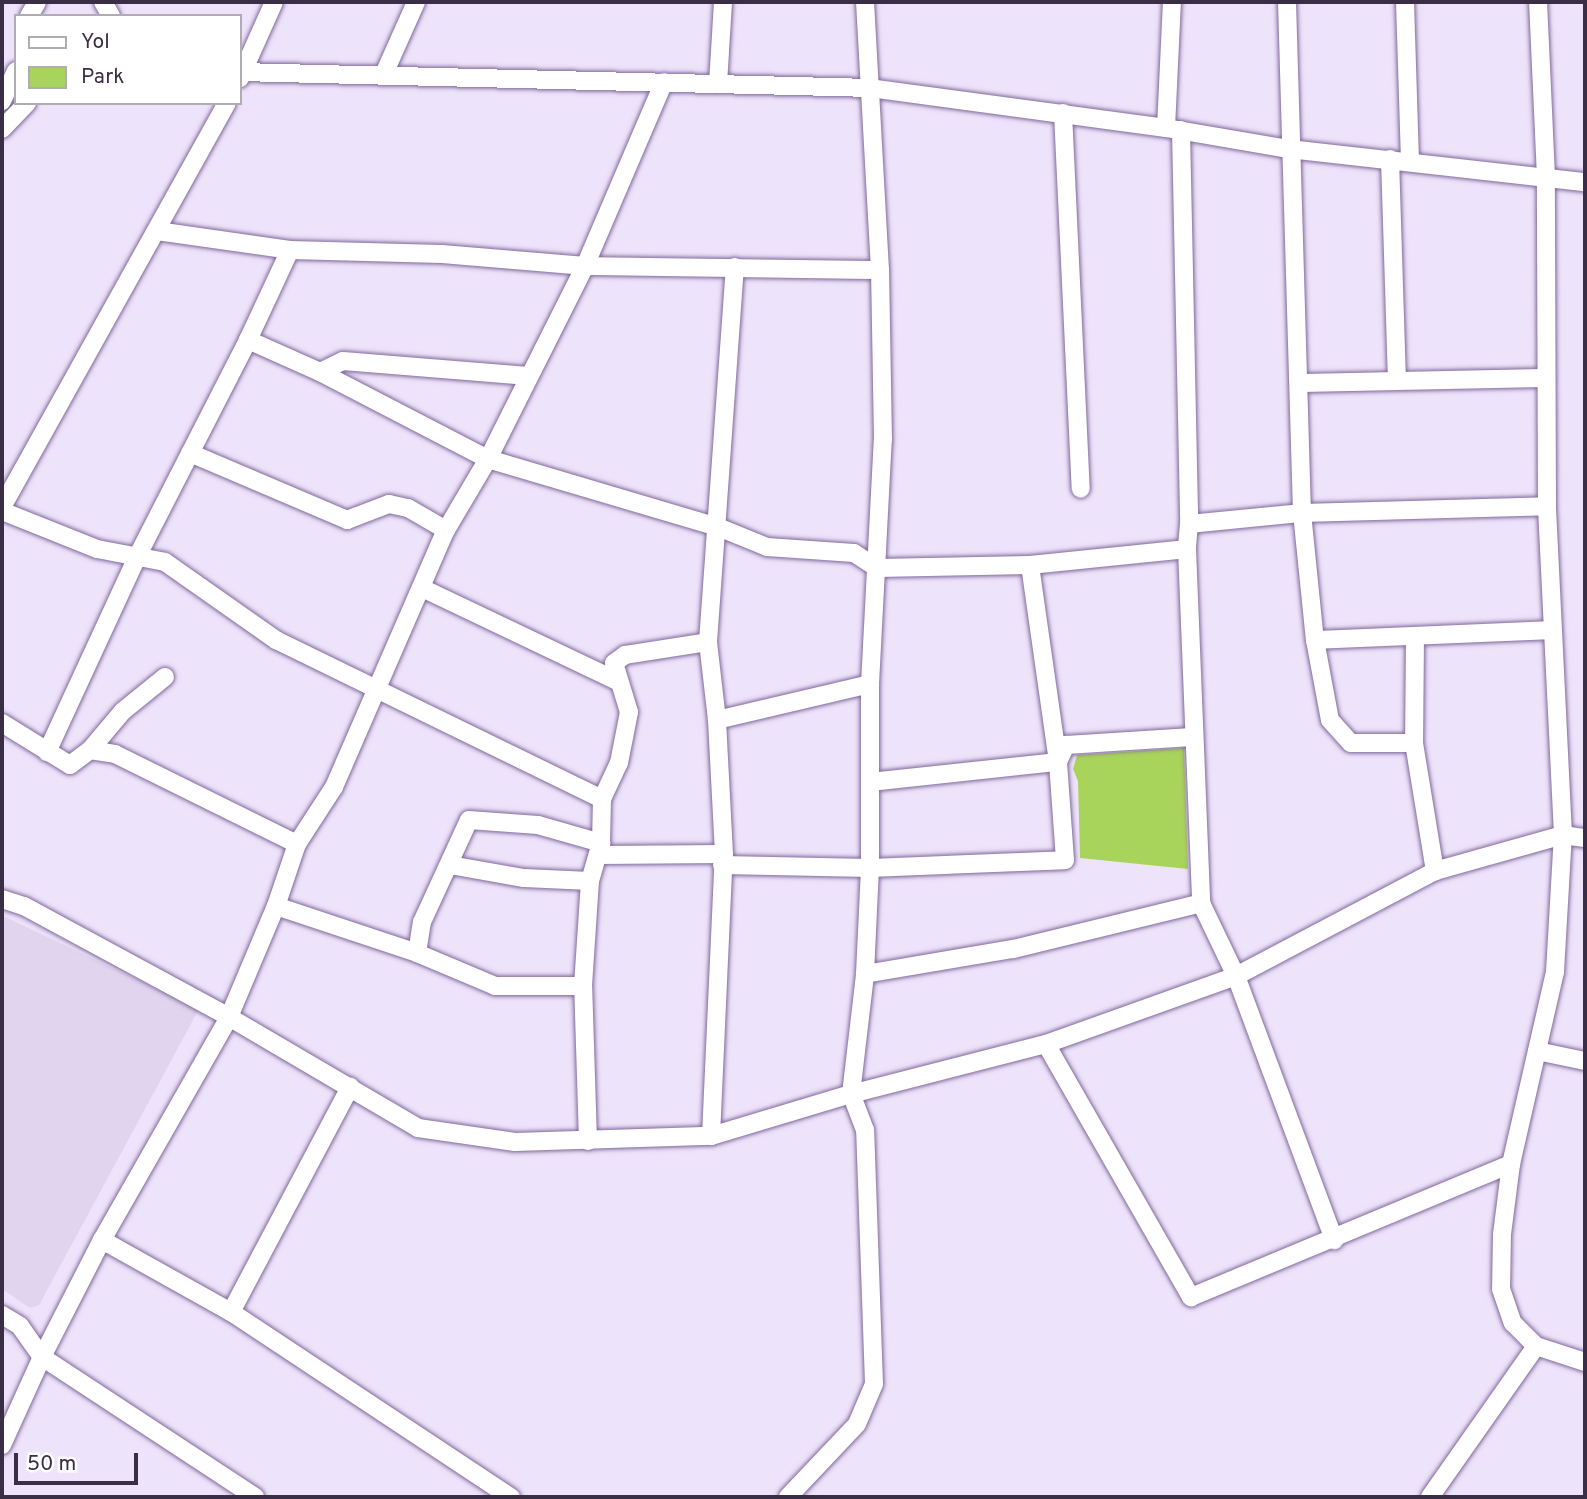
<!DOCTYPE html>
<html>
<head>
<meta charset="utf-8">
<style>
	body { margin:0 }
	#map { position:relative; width:1587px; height:1499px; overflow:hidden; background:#ede3fa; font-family:Overpass,sans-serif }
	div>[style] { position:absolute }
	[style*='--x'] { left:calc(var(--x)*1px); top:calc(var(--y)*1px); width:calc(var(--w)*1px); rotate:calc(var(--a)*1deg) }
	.built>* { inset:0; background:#e0d4ef }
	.green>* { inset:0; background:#a9d45b }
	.roads { filter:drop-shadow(0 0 2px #81689c) drop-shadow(0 0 2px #81689c) }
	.minor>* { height:18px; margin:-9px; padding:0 9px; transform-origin:9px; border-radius:9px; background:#fff }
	span { translate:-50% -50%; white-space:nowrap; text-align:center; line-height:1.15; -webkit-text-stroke:5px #fff; paint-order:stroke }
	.frame { position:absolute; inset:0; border:4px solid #392e45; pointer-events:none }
	.legend { position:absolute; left:14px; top:14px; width:228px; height:91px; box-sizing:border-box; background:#fff; border:2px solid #b0abb5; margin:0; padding:9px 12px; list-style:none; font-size:21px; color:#392e45 }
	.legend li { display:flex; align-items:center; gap:14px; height:35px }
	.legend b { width:35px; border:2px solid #b0abb5 }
	.scale { position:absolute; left:14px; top:1453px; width:124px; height:32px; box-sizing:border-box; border:4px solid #392e45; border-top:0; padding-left:9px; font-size:21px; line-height:24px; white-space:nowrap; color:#392e45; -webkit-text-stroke:5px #fff; paint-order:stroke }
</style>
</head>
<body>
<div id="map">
	<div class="built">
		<i style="clip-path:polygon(3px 916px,199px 1009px,39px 1305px,30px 1308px,2px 1289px)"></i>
	</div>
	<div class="green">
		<i style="clip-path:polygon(1184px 748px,1188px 869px,1080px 858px,1078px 781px,1073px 769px,1077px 755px)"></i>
	</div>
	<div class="roads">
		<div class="minor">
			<i style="--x:103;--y:2;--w:16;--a:60"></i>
			<i style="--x:1287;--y:2;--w:511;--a:88.32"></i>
			<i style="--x:1302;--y:513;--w:128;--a:84.2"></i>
			<i style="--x:1315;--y:640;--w:81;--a:79.4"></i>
			<i style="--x:1330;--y:720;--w:31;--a:48"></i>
			<i style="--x:1351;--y:743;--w:63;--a:0"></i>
			<i style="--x:1405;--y:2;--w:159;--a:88.2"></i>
			<i style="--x:29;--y:16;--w:16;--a:-60"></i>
			<i style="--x:240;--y:72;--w:630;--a:1.45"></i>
			<i style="--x:870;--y:88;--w:299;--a:7.7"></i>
			<i style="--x:1166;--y:128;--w:125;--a:9.7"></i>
			<i style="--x:1289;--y:149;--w:298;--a:6.4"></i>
			<i style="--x:384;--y:74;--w:79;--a:-66"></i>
			<i style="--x:240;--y:78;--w:83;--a:-65.9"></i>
			<i style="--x:718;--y:84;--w:82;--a:-86.5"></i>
			<i style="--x:2;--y:101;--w:33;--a:-65"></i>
			<i style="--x:1063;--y:113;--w:376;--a:87.3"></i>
			<i style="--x:1166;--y:128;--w:126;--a:-87.3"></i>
			<i style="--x:2;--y:129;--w:36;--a:-46"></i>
			<i style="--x:1181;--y:130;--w:394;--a:88.8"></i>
			<i style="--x:1189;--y:524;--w:25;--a:95"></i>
			<i style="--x:1187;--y:549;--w:354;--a:87.7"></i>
			<i style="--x:1201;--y:903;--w:81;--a:64.4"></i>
			<i style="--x:1236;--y:976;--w:282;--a:69.6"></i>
			<i style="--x:1390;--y:159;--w:222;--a:88.2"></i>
			<i style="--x:157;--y:231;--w:134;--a:8.1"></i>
			<i style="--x:290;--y:250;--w:152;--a:1.5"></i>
			<i style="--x:442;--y:254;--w:144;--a:4.8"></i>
			<i style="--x:585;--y:266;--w:295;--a:0.8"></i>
			<i style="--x:248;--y:340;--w:79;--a:24"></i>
			<i style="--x:320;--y:372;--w:189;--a:27.4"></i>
			<i style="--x:488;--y:459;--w:240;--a:16.5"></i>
			<i style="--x:718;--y:527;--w:53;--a:22.2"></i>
			<i style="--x:767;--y:547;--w:87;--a:3.9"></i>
			<i style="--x:854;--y:553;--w:27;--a:33"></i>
			<i style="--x:877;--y:568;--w:153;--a:-1.1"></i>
			<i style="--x:1030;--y:565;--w:158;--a:-5.8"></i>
			<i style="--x:320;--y:372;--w:25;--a:-26"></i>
			<i style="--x:343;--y:361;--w:186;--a:4.6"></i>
			<i style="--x:1299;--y:383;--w:247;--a:-1.2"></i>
			<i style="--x:190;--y:453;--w:171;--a:23.1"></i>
			<i style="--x:347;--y:520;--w:45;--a:-20.9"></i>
			<i style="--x:389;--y:504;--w:19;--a:12"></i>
			<i style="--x:408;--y:508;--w:44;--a:30.1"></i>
			<i style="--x:2;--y:507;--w:462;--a:-60.9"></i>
			<i style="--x:2;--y:511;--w:102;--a:21.8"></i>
			<i style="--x:97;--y:549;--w:69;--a:10.8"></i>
			<i style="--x:165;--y:562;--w:136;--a:35.1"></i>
			<i style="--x:276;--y:640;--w:363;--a:26"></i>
			<i style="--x:1189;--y:524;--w:114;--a:-5.6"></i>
			<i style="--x:1302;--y:513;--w:245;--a:-1.6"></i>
			<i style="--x:422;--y:588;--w:216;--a:25.5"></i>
			<i style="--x:1415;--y:636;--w:107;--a:90.5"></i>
			<i style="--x:1414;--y:743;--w:130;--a:80.7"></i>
			<i style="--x:1315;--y:640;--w:236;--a:-2.4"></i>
			<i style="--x:717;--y:720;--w:157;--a:-13.2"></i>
			<i style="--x:2;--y:723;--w:80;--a:31.7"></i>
			<i style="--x:70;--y:765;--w:25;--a:-37"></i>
			<i style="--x:90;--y:750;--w:25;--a:9"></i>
			<i style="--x:115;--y:754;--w:203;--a:26.3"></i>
			<i style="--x:90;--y:750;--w:51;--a:-49.8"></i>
			<i style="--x:123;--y:711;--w:54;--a:-39"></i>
			<i style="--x:47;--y:752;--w:217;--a:-65.2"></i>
			<i style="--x:138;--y:555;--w:242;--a:-62.9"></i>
			<i style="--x:248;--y:340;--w:99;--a:-65"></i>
			<i style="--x:870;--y:782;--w:189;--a:-6.1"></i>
			<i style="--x:1058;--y:762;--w:19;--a:-65"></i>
			<i style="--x:1066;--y:745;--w:126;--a:-3.6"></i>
			<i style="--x:598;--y:855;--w:126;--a:-0.5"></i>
			<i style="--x:450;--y:865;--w:75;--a:10"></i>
			<i style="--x:524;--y:878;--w:66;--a:2.6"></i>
			<i style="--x:722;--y:865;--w:148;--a:1.2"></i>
			<i style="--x:870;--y:868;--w:195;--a:-2.3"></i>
			<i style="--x:1065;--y:860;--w:98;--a:-94.1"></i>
			<i style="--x:1058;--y:762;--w:199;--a:-98.1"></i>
			<i style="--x:2;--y:899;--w:23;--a:18"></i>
			<i style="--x:24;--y:906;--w:233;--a:28.4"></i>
			<i style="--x:229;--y:1017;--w:219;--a:30.4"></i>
			<i style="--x:418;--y:1128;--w:98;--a:8.2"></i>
			<i style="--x:515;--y:1142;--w:196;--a:-1.8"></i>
			<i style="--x:711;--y:1136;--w:146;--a:-16.7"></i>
			<i style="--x:851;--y:1094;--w:201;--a:-14.4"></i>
			<i style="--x:1046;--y:1044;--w:202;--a:-19.7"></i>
			<i style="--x:1236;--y:976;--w:225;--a:-27.8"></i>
			<i style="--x:1435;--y:871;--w:133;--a:-15.7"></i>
			<i style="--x:1563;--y:835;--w:22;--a:8"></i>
			<i style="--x:276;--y:906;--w:149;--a:18.4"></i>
			<i style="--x:417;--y:953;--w:85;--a:22.9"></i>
			<i style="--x:495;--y:986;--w:88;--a:0"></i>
			<i style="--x:417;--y:953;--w:31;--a:-81"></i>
			<i style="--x:422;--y:922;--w:112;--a:-65.3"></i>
			<i style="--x:469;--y:820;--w:69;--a:4.1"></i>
			<i style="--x:538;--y:825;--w:66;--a:15.9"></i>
			<i style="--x:865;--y:974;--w:150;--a:-9.6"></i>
			<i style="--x:1013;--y:949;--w:194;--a:-13.7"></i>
			<i style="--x:1046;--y:1044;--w:292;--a:60.2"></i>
			<i style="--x:1191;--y:1297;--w:347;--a:-22.6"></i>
			<i style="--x:1511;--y:1164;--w:197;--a:-77.1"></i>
			<i style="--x:1555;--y:972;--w:137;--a:-86.7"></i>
			<i style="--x:1563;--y:835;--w:329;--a:-92.8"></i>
			<i style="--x:1547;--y:506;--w:329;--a:-90.2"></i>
			<i style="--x:1546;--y:177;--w:175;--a:-92.6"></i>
			<i style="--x:1537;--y:1051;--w:49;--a:11.8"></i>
			<i style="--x:711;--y:1136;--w:282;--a:-87.4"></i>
			<i style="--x:724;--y:854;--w:134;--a:-93"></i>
			<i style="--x:717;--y:720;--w:79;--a:-96.6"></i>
			<i style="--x:708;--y:642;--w:376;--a:-85.9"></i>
			<i style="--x:588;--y:1141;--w:155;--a:-91.8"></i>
			<i style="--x:583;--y:986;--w:105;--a:-86.2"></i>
			<i style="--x:590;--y:881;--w:40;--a:-74"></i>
			<i style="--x:601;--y:843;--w:44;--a:-88.7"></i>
			<i style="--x:602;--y:799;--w:40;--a:-65"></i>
			<i style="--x:619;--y:763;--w:52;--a:-78.9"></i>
			<i style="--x:629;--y:712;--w:51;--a:-107"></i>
			<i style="--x:614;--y:663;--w:14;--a:-36"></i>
			<i style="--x:625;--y:655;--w:84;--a:-8.9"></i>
			<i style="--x:1511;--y:1164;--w:71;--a:97.3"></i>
			<i style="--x:1502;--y:1234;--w:55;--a:91"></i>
			<i style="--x:1501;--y:1289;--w:36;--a:71"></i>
			<i style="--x:1513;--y:1323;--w:33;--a:45"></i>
			<i style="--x:102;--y:1240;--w:148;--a:29.2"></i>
			<i style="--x:231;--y:1312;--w:336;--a:33.5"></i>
			<i style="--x:231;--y:1312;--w:255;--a:-62.1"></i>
			<i style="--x:2;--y:1315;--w:21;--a:31"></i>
			<i style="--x:20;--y:1326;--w:38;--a:55"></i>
			<i style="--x:42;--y:1357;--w:255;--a:33.3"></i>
			<i style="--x:2;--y:1445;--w:97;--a:-65.6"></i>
			<i style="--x:42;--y:1357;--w:131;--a:-62.9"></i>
			<i style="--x:102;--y:1240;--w:257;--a:-60.3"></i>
			<i style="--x:229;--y:1017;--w:121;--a:-67.1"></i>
			<i style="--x:276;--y:906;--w:65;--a:-71.3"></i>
			<i style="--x:297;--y:844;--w:68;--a:-57"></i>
			<i style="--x:334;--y:787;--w:280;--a:-66.5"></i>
			<i style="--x:446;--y:530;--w:82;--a:-59.4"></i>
			<i style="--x:488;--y:459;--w:216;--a:-63.3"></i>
			<i style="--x:585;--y:266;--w:200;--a:-66.8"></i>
			<i style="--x:788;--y:1497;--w:100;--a:-46.6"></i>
			<i style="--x:857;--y:1424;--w:43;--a:-67"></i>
			<i style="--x:874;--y:1384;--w:254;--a:-92"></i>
			<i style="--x:865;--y:1130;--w:39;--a:-111"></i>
			<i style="--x:851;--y:1094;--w:121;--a:-83.3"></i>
			<i style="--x:865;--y:974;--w:106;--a:-87.3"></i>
			<i style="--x:870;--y:868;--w:184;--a:-90"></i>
			<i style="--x:870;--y:684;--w:244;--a:-87"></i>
			<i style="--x:883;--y:440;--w:170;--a:-91"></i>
			<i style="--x:880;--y:270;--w:268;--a:-93.2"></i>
			<i style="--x:1430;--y:1497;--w:184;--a:-54.9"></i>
			<i style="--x:1536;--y:1346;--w:52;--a:18.1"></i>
		</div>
	</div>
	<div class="frame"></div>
	<ul class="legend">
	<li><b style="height:9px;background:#fff"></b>Yol</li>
	<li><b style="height:19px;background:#a9d45b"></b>Park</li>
	</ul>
	<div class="scale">50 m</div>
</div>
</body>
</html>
